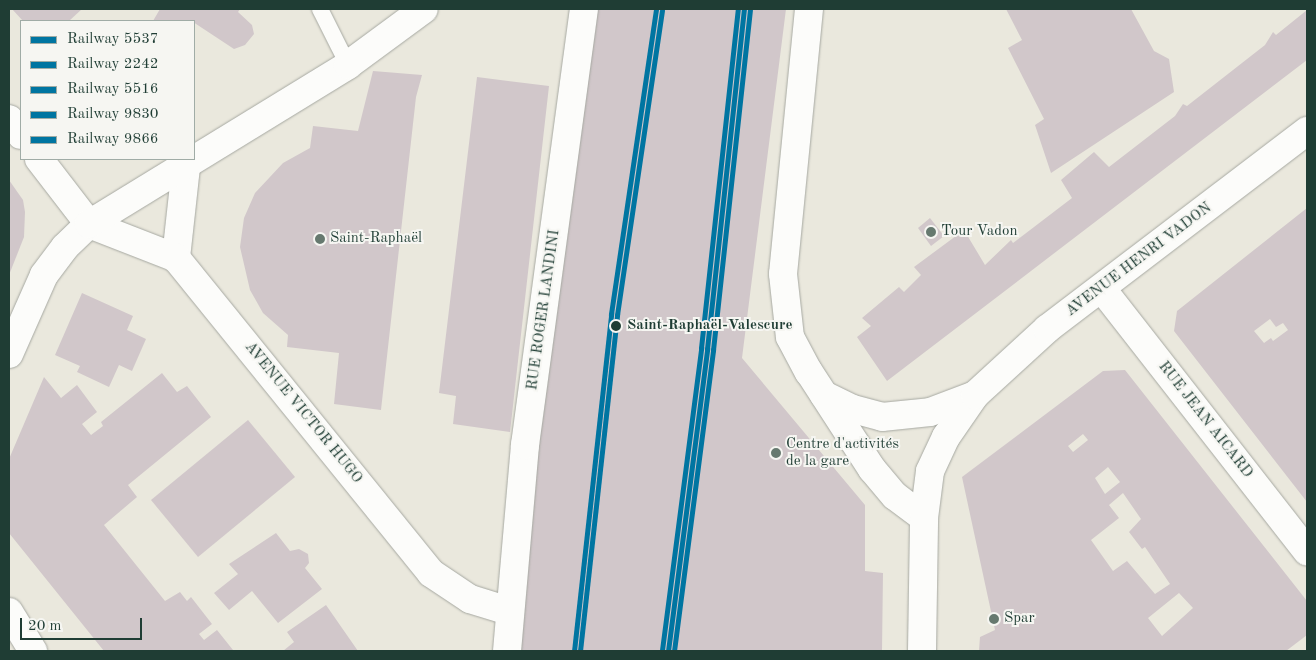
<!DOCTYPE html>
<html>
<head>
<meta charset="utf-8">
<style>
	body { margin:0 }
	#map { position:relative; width:1316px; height:660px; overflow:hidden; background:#eae8dd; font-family:"Old Standard TT",serif }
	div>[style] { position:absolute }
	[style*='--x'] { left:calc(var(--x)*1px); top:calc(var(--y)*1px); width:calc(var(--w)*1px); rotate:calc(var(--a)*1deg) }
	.building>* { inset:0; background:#d1c7ca }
	.roads { filter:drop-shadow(0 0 1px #a6a8a1) drop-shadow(0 0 1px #a6a8a1) }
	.lane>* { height:16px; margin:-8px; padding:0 8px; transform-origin:8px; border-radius:8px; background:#fcfcfa }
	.street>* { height:28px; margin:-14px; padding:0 14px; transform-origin:14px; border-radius:14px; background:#fcfcfa }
	.primary>* { height:28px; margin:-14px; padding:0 14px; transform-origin:14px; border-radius:14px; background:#fcfcfa }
	.rail-1>* { height:5px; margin:-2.5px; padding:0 2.5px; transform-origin:2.5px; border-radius:2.5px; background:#0075a1 }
	.rail-2>* { height:5px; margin:-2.5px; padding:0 2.5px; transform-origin:2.5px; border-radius:2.5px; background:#0075a1 }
	.rail-3>* { height:5px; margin:-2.5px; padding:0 2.5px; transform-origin:2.5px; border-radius:2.5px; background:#0075a1 }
	.rail-4>* { height:5px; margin:-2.5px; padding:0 2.5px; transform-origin:2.5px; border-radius:2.5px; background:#0075a1 }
	.rail-5>* { height:5px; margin:-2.5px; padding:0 2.5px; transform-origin:2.5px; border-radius:2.5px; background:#0075a1 }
	.dots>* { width:14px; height:14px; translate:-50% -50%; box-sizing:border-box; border:2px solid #f6f6f2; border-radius:50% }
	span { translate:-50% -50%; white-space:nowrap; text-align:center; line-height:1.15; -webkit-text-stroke:4px #f6f6f2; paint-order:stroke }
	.poi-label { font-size:15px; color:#1f3d34 }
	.left { translate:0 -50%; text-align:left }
	.street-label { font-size:15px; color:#1f3d34 }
	.stop-label { font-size:15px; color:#1f3d34; font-weight:700 }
	.frame { position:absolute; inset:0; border:10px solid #1f3d34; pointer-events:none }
	.legend { position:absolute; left:20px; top:20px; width:175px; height:140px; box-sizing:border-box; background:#f6f6f2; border:1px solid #a0aca6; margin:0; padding:6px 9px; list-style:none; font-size:15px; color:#1f3d34 }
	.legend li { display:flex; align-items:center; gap:10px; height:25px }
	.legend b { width:25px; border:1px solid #a0aca6 }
	.scale { position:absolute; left:20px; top:618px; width:122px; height:22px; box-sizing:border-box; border:2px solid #1f3d34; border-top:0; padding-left:6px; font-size:15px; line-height:18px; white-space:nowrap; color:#1f3d34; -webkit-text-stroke:4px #f6f6f2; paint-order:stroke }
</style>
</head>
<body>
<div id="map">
	<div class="building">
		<i style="clip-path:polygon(12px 9px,82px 9px,69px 21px,23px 21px)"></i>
		<i style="clip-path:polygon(160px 9px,240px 9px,238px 12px,252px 25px,254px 34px,245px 45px,234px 49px,190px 20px,153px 21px)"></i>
		<i style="clip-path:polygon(595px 9px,786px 9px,742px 358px,865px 505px,865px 571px,883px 573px,882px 651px,515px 651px,531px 453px)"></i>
		<i style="clip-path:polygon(1006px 9px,1131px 9px,1154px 51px,1169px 59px,1174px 92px,1051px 173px,1035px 125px,1044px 119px,1008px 48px,1022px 40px)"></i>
		<i style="clip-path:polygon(1307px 10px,1307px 60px,887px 381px,857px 337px,871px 326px,862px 318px,899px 287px,904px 292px,921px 275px,914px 267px,964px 230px,985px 265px,1011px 240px,1013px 243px,1072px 198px,1061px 180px,1094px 152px,1109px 167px,1175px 116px,1183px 104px,1187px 106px,1265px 45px,1273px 32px,1276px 35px)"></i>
		<i style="clip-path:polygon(373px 71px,422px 75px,416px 97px,381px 410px,334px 404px,339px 353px,287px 347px,288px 335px,263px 313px,250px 290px,240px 247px,244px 218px,255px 193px,283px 163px,310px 148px,313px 126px,358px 131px)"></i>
		<i style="clip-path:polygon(477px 77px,549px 86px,510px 432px,453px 424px,456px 396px,439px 393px)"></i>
		<i style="clip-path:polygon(9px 180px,23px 200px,25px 212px,24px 237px,9px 275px)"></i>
		<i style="clip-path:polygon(evenodd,1307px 208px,1307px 502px,1174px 331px,1177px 311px,1307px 208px,1270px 319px,1276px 327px,1283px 323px,1288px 330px,1273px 341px,1271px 338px,1264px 343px,1254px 331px,1270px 319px)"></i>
		<i style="clip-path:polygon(930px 218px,944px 236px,931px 246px,918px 228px)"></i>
		<i style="clip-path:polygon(82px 293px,133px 316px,127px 330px,146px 339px,132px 371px,119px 365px,109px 387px,77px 372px,80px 366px,55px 355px)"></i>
		<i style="clip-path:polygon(evenodd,1125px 370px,1307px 601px,1307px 635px,1286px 651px,979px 651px,980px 637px,995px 630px,962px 477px,1103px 371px,1125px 370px,1083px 434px,1088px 440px,1073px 452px,1068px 446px,1083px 434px,1125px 370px,1108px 467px,1120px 482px,1105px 494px,1095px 478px,1108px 467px,1125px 370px,1123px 493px,1141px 519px,1129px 532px,1142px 549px,1145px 547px,1170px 584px,1155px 594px,1127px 561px,1113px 571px,1091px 540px,1119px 518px,1109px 505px,1123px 493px,1125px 370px,1179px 593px,1193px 608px,1162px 636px,1148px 618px,1179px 593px)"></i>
		<i style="clip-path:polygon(162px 373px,177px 392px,187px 386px,211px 417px,128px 485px,137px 497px,104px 525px,165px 601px,180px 592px,187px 601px,191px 597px,212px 624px,199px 634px,204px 640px,217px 630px,233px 650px,231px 651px,104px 651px,9px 533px,9px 459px,44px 377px,61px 398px,77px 385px,97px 412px,82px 424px,91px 435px,103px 426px,101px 422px)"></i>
		<i style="clip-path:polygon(248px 420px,295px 477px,198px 557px,151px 500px)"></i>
		<i style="clip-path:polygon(276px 533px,290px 551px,299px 549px,308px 554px,309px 563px,305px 568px,322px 589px,278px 623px,252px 591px,229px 610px,214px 593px,238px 574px,229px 564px)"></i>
		<i style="clip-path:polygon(326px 605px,358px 651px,283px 651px,294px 642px,287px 632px)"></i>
	</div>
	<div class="roads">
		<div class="lane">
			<i style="--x:320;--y:9;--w:63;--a:63.4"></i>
		</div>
		<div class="street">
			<i style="--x:809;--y:9;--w:266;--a:95.6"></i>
			<i style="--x:783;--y:274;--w:63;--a:83.7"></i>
			<i style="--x:790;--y:337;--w:40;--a:62"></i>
			<i style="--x:809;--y:372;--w:116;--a:57"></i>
			<i style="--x:872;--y:469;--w:35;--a:50"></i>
			<i style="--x:895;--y:496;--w:36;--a:37"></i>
			<i style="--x:9;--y:119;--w:20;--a:53"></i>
			<i style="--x:39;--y:159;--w:82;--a:52.4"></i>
			<i style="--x:186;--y:167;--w:92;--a:96.3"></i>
			<i style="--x:176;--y:258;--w:405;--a:51"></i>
			<i style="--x:431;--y:573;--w:47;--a:33.7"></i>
			<i style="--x:470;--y:599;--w:41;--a:17.1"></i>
			<i style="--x:89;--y:224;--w:93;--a:21.3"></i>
			<i style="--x:1102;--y:289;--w:333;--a:52"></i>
			<i style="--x:9;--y:354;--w:86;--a:-66.1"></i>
			<i style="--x:44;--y:275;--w:35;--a:-53"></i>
			<i style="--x:65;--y:247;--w:33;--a:-44"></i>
			<i style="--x:89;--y:224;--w:304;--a:-31.5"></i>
			<i style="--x:348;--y:65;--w:94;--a:-36.4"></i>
			<i style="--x:824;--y:395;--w:32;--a:26"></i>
			<i style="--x:853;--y:409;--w:30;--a:15"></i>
			<i style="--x:882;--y:417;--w:48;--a:-5.9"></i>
			<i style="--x:930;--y:412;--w:48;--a:-20.7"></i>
			<i style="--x:9;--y:612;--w:46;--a:58.4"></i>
			<i style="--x:507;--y:651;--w:207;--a:-85"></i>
			<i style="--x:525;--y:445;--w:440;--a:-82.3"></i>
		</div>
		<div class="primary">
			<i style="--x:922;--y:651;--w:133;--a:-89.1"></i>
			<i style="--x:924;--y:518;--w:47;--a:-82.7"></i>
			<i style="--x:930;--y:471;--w:38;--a:-65"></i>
			<i style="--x:946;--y:437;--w:51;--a:-55.4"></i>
			<i style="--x:975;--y:395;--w:98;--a:-42.5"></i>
			<i style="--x:1047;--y:329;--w:327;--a:-37.3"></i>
		</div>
	</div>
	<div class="rail-1">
		<i style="--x:574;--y:651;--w:339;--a:-83.7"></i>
		<i style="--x:611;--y:314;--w:308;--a:-81.6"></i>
	</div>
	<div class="rail-2">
		<i style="--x:668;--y:651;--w:305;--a:-82.6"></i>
		<i style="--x:707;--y:349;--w:342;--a:-83.8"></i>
	</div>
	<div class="rail-3">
		<i style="--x:674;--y:651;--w:304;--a:-82.6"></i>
		<i style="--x:713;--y:350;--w:342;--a:-83.8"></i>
	</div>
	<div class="rail-4">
		<i style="--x:580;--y:651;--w:338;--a:-83.7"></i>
		<i style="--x:617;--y:315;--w:308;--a:-81.6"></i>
	</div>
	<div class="rail-5">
		<i style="--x:662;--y:650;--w:305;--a:-82.6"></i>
		<i style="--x:701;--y:348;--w:341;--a:-83.8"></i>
	</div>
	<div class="dots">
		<i style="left:931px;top:232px;background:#66796f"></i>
		<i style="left:320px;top:239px;background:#66796f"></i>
		<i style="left:616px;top:326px;background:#1f3d34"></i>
		<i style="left:776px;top:453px;background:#66796f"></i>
		<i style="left:994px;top:619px;background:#66796f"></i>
	</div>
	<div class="poi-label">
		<span class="left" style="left:941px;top:232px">Tour Vadon</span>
		<span class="left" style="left:330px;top:239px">Saint-Raphaël</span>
		<span class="left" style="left:786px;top:453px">Centre d'activités<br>de la gare</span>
		<span class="left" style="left:1004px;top:619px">Spar</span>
	</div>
	<div class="street-label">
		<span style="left:1139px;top:260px;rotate:-37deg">AVENUE HENRI VADON</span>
		<span style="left:544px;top:310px;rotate:-82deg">RUE ROGER LANDINI</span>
		<span style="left:303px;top:413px;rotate:51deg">AVENUE VICTOR HUGO</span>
		<span style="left:1205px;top:420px;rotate:52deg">RUE JEAN AICARD</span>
	</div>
	<div class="stop-label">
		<span class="left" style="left:627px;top:326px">Saint-Raphaël-Valescure</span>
	</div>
	<div class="frame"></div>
	<ul class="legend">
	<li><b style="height:6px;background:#0075a1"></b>Railway 5537</li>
	<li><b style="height:6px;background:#0075a1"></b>Railway 2242</li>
	<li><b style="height:6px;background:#0075a1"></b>Railway 5516</li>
	<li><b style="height:6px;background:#0075a1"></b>Railway 9830</li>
	<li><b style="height:6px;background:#0075a1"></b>Railway 9866</li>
	</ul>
	<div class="scale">20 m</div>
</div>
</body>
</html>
